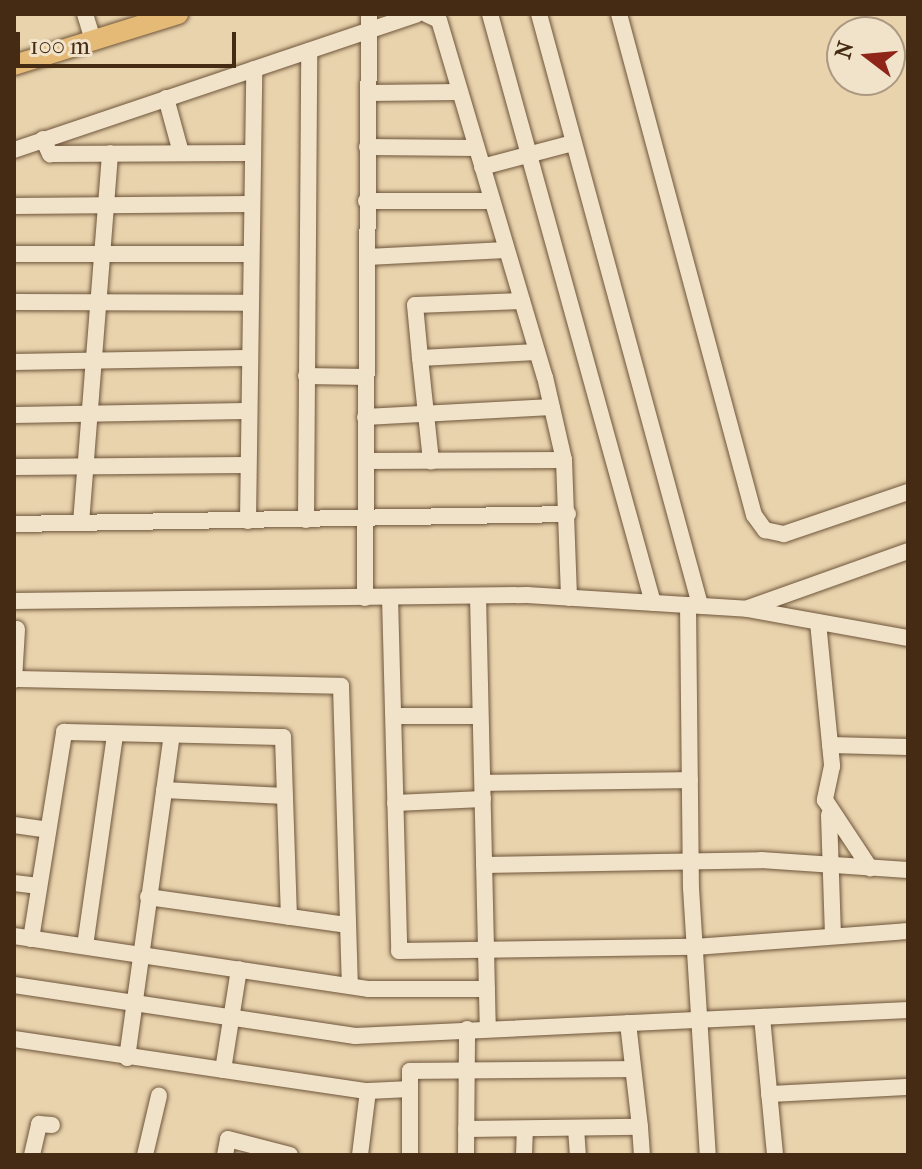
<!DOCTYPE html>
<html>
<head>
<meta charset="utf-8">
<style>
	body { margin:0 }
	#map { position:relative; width:922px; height:1169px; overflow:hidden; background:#e9d3ad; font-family:"IM FELL French Canon",serif }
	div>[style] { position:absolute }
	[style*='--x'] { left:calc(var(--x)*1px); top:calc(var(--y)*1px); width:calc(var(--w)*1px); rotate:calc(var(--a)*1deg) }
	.roads { filter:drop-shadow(0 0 2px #6e553a) drop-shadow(0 0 2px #6e553a) }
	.minor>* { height:16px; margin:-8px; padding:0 8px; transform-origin:8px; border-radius:8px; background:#f1e2ca }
	.major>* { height:20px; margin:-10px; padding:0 10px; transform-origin:10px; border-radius:10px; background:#e4ba76 }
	span { translate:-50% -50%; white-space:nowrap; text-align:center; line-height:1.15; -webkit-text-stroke:7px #f1e2ca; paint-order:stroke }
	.frame { position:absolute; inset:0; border:16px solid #452b13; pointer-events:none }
	.north { position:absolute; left:826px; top:16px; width:80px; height:80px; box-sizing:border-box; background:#f1e2ca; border:2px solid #ac9981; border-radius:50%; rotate:286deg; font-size:22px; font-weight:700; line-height:32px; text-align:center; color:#452b13 }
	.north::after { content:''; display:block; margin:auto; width:28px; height:36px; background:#8f2418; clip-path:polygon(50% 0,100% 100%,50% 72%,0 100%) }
	.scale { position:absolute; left:16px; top:32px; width:220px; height:36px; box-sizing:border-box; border:4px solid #452b13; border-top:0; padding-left:10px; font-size:24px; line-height:28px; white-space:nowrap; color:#452b13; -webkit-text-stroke:6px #f1e2ca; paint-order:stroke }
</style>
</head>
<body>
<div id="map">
	<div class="roads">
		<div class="minor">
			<i style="--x:85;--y:14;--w:28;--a:73"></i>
			<i style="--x:426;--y:14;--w:14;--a:25"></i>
			<i style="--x:439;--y:20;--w:372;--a:73.5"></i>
			<i style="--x:545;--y:377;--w:85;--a:77.1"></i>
			<i style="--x:564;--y:460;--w:138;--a:87.9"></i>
			<i style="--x:490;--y:14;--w:611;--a:74.53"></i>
			<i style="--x:539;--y:14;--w:613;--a:74.76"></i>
			<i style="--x:619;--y:14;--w:519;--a:74.92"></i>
			<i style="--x:754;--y:515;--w:19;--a:54"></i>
			<i style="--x:765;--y:530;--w:19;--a:12"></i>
			<i style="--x:784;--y:534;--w:131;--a:-18.7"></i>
			<i style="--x:368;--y:93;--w:91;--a:-0.6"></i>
			<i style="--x:166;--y:98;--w:57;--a:74.7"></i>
			<i style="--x:43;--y:139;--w:17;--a:65"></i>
			<i style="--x:50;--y:154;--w:198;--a:-0.3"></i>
			<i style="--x:367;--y:147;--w:109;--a:0.5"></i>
			<i style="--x:14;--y:150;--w:425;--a:-18.6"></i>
			<i style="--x:482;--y:167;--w:94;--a:-14.8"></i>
			<i style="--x:366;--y:201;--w:126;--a:0"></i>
			<i style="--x:14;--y:206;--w:236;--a:-0.5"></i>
			<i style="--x:14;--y:254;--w:235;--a:0"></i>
			<i style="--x:367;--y:257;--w:139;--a:-2.9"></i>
			<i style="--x:522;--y:301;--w:107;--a:177.9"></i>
			<i style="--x:415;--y:305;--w:53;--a:84.6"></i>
			<i style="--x:420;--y:358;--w:117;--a:-2.9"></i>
			<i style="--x:14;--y:302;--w:233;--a:0.2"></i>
			<i style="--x:420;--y:358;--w:104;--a:83.9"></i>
			<i style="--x:14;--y:362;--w:232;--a:-1"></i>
			<i style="--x:306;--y:376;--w:60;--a:1"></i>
			<i style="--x:14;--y:415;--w:231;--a:-1"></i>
			<i style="--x:365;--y:417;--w:187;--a:-3.1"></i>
			<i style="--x:366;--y:461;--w:198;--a:-0.3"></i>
			<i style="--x:14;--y:467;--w:231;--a:-0.5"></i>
			<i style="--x:306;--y:520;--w:469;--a:-89.6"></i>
			<i style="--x:248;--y:521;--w:452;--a:-89.2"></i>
			<i style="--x:81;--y:523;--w:371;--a:-85.5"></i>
			<i style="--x:14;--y:524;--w:554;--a:-1.03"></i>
			<i style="--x:478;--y:596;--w:433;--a:88.7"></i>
			<i style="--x:390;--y:597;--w:354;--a:88.5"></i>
			<i style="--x:399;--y:951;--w:296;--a:-0.8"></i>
			<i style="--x:695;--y:947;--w:214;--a:-4.3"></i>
			<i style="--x:365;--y:598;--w:584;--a:-89.61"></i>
			<i style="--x:14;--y:601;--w:513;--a:-0.67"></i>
			<i style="--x:527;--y:595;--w:220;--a:3.6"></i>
			<i style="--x:747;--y:609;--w:164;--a:10.2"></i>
			<i style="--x:688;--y:605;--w:283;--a:89.4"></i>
			<i style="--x:691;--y:888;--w:268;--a:86.4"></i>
			<i style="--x:748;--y:608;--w:170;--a:-19.6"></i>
			<i style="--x:818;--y:622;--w:145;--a:84.4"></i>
			<i style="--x:832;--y:766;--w:35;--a:102"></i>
			<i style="--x:825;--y:800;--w:82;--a:56.5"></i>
			<i style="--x:14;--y:679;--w:327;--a:1.2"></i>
			<i style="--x:341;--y:686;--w:300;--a:88.3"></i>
			<i style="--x:14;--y:680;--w:51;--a:-86.6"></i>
			<i style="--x:394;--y:716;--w:85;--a:0"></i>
			<i style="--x:830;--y:745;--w:78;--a:1.5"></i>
			<i style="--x:483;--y:783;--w:207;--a:-0.8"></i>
			<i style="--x:164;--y:790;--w:121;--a:2.8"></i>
			<i style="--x:395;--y:803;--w:88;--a:-2.6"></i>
			<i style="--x:829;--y:815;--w:121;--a:88.1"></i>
			<i style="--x:14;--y:825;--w:34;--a:8"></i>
			<i style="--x:484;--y:865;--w:277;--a:-1"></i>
			<i style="--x:761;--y:860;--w:147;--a:3.9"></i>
			<i style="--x:14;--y:883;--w:25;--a:7"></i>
			<i style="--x:148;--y:897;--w:202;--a:8"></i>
			<i style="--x:14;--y:936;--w:359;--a:8.5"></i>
			<i style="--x:369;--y:989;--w:118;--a:0"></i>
			<i style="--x:31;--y:939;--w:210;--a:-80.9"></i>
			<i style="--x:64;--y:732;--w:219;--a:1.3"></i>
			<i style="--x:283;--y:737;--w:180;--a:88.1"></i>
			<i style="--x:85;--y:946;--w:213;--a:-81.9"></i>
			<i style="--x:14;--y:985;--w:345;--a:8.5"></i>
			<i style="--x:355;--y:1036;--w:554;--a:-2.69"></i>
			<i style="--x:762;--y:1017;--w:139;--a:84.6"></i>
			<i style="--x:628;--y:1023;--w:105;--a:83.4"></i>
			<i style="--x:14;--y:1039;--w:358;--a:8.4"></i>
			<i style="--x:368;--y:1091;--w:42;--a:-2.7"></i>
			<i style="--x:127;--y:1058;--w:326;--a:-82.1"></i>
			<i style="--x:223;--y:1070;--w:102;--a:-81"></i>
			<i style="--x:769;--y:1094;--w:139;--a:-2.9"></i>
			<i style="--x:576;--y:1128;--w:27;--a:86"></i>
			<i style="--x:466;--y:1129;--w:174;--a:-0.7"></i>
			<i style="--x:640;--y:1127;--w:28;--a:86"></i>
			<i style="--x:32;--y:1155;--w:32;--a:-77"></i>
			<i style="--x:39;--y:1124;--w:13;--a:4"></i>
			<i style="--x:145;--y:1155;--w:61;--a:-76.7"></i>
			<i style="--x:225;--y:1155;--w:16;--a:-79"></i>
			<i style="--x:228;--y:1139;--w:64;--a:14.5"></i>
			<i style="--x:360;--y:1155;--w:64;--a:-82.9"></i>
			<i style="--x:410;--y:1155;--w:84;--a:-90"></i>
			<i style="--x:410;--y:1071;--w:222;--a:-0.5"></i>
			<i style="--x:466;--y:1155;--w:126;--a:-89.5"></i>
			<i style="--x:524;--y:1155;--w:26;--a:-88"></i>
		</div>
		<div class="major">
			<i style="--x:14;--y:65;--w:172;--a:-17.3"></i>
		</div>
	</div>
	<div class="frame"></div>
	<div class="north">N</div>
	<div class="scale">100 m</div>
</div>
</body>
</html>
